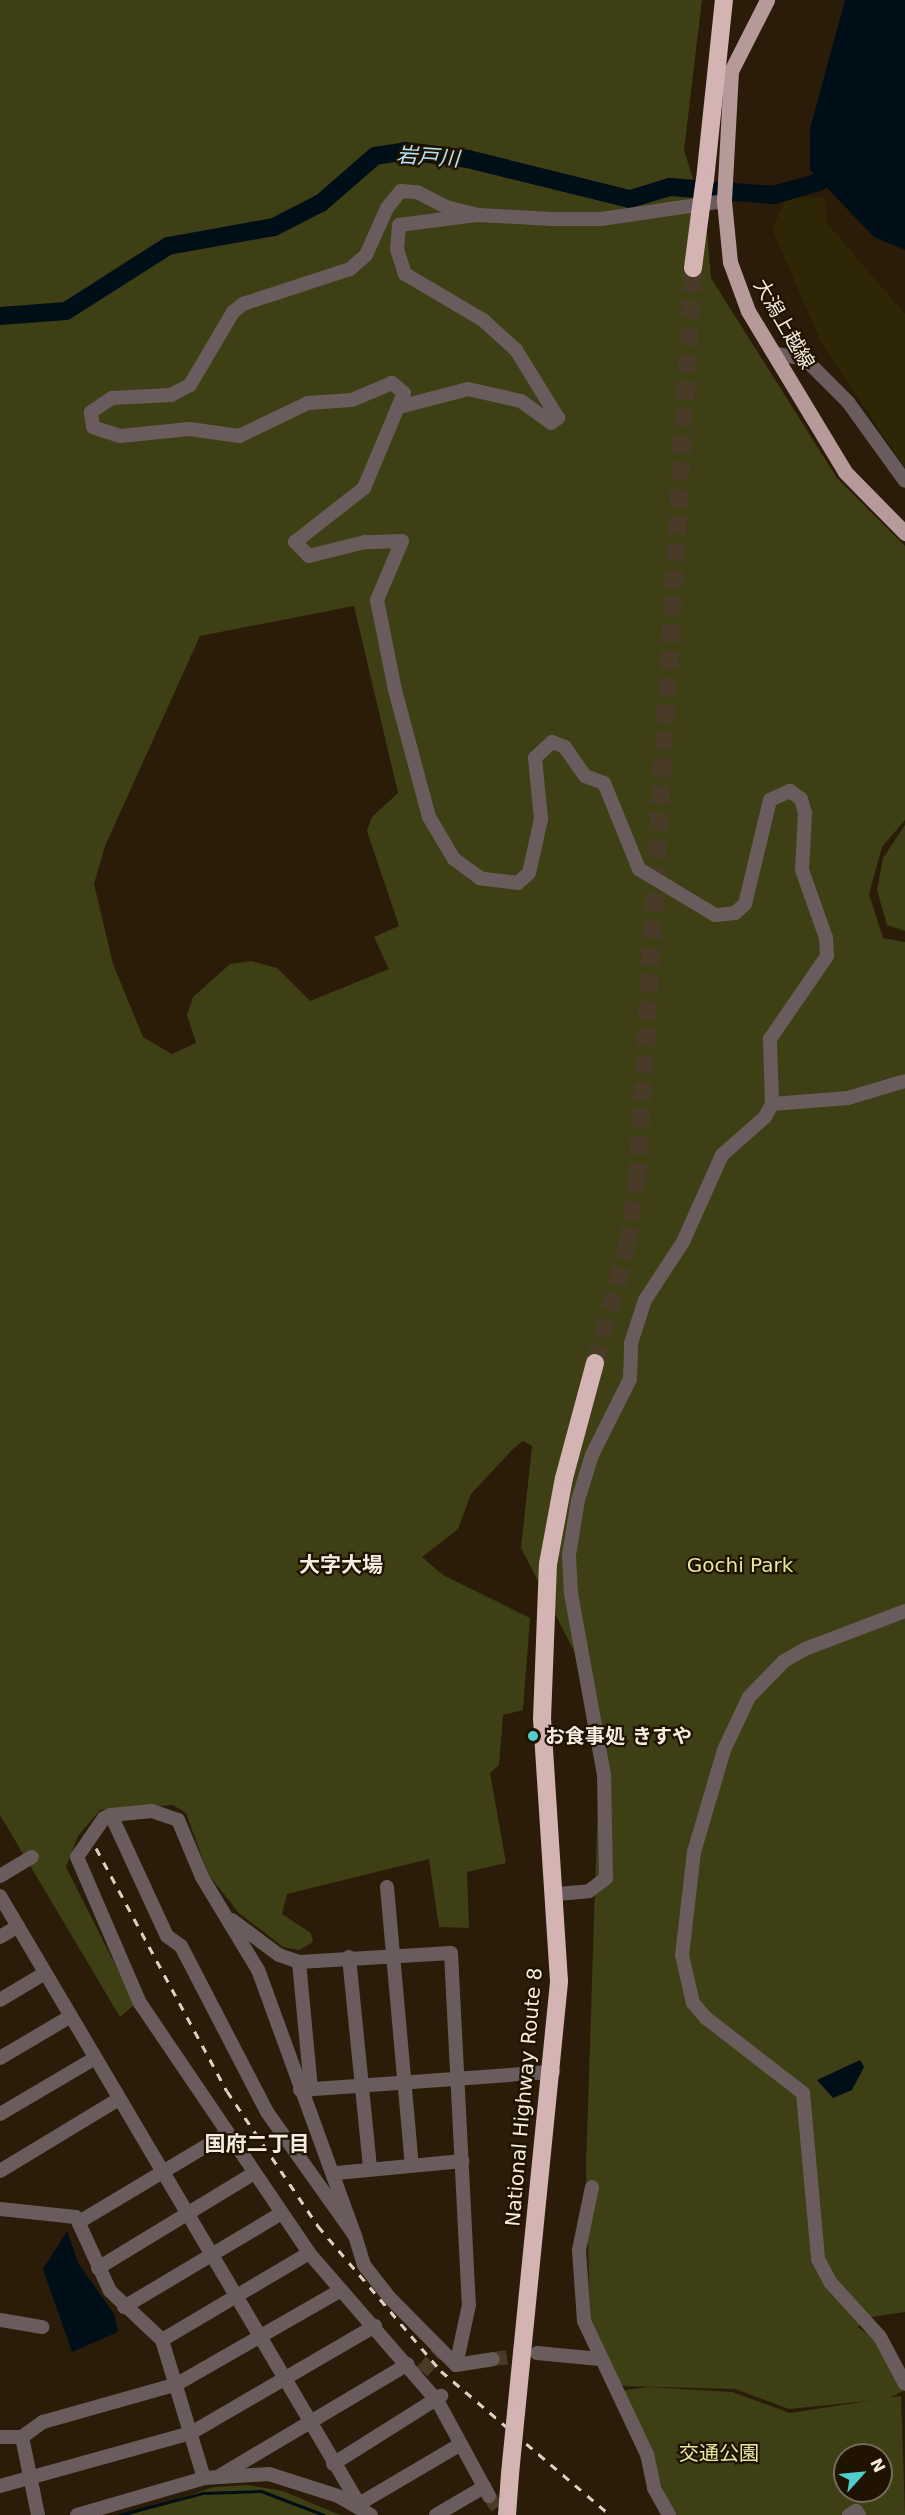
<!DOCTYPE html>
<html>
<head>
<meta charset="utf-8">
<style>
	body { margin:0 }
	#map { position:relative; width:905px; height:2515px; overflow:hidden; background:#2a1c08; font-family:"DejaVu Sans","Noto Sans JP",sans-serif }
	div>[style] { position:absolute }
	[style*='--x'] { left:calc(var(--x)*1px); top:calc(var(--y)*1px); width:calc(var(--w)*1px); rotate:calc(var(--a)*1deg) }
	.green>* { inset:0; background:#3e3f15 }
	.sand>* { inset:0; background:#2e2604 }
	.water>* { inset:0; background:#000e18 }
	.stream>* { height:3px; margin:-1.5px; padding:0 1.5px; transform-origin:1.5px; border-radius:1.5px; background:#000e18 }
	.river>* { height:18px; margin:-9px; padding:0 9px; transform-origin:9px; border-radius:9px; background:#000e18 }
	.minor-tunnel>* { height:14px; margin-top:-7px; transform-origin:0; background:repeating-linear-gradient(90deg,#493b28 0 14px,transparent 0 21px) }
	.highway-tunnel>* { height:18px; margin-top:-9px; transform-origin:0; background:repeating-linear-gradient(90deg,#493b28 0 18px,transparent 0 27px) }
	.minor>* { height:14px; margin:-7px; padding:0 7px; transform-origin:7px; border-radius:7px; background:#6a5c5c }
	.major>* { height:15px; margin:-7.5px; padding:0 7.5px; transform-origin:7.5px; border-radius:7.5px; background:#b69a9a }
	.highway>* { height:18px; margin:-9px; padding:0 9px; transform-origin:9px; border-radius:9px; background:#d4b3b3 }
	.rail>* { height:3px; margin-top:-1.5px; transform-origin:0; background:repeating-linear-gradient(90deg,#dcd2c4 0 8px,transparent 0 16px) }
	.highway-bridge>* { height:18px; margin:-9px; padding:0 9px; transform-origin:9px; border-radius:9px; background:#d4b3b3 }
	.dots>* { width:16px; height:16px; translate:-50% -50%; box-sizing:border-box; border:3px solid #201302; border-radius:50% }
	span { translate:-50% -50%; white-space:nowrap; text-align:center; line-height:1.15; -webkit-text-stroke:4.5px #201302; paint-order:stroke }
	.street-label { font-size:20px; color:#f6ede0 }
	.park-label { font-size:20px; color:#e6e9a0 }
	.poi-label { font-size:20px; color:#f6ede0; font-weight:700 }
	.left { translate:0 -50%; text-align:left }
	.water-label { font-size:21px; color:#b5e3f8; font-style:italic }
	.neighbourhood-label { font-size:21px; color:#f6ede0; font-weight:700 }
	.north { position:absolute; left:833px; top:2443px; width:60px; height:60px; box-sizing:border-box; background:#201302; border:2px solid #766a5b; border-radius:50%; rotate:63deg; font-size:16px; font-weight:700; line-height:24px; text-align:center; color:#f6ede0 }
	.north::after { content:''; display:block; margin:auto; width:21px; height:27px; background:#52cdcf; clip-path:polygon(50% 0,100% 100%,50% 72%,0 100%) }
</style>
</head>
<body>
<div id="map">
	<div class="green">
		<i style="clip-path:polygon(evenodd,0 0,702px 0,684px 150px,706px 220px,711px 278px,837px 478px,905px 546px,905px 820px,882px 847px,869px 894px,883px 938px,905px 942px,905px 2312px,865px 2318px,858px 2327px,874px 2339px,903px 2391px,888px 2399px,789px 2409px,735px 2389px,618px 2386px,590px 2324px,586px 2167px,599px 1766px,575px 1653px,521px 1548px,532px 1446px,523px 1441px,513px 1449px,471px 1494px,458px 1529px,422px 1557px,443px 1575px,530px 1618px,523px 1710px,503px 1715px,499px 1765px,490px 1773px,506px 1863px,467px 1872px,469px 1928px,439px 1927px,429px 1859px,287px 1894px,282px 1914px,311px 1933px,313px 1942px,299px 1950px,283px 1947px,239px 1913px,208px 1874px,186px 1813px,173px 1805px,100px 1810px,78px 1836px,66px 1867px,135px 2004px,120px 2017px,0 1815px,0 0,354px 606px,398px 793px,372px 817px,367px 831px,399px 926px,374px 937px,389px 969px,310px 1001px,277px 968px,251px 961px,230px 964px,193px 997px,187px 1015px,196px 1043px,172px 1054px,143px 1037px,113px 964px,94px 884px,105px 846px,200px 636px,354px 606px)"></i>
		<i style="clip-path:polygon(905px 825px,905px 931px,887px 925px,877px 890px,883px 858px)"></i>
		<i style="clip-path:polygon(evenodd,648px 2387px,732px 2392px,790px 2413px,901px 2396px,905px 2515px,862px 2515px,857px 2506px,841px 2515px,675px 2515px,618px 2391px,648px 2387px,845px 2455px,881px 2455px,881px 2491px,845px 2491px,845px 2455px)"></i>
		<i style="clip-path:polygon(248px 2485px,283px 2491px,340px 2515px,130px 2515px,214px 2487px)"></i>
	</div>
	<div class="sand">
		<i style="clip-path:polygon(825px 197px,827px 223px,905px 314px,905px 468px,823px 346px,772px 229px,786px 199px)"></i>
	</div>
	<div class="water">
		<i style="clip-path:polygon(845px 0,905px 0,905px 250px,874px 237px,810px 170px,810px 129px)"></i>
		<i style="clip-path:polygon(860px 2060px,864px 2067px,852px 2090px,833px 2098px,817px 2080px)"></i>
		<i style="clip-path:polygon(67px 2231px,78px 2263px,114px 2314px,118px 2332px,72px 2352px,43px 2269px)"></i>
	</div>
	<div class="stream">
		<i style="--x:119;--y:2515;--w:87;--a:-14.7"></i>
		<i style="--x:203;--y:2493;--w:58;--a:-2"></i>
		<i style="--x:261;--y:2491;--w:67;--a:20.9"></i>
	</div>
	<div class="river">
		<i style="--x:0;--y:316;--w:66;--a:-4.3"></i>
		<i style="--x:66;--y:311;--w:121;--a:-32.5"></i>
		<i style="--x:168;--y:246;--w:108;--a:-10.2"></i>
		<i style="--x:274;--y:227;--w:53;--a:-27.1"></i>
		<i style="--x:321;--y:203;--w:72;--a:-41"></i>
		<i style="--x:375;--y:156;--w:30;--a:-9"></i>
		<i style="--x:405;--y:151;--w:64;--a:7.2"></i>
		<i style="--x:468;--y:159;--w:167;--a:13.9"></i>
		<i style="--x:630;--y:199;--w:42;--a:-16.7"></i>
		<i style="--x:670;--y:187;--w:104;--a:4.4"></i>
		<i style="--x:774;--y:195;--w:47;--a:-16.1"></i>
	</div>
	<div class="minor-tunnel">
		<i style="--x:493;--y:2359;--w:35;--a:-7"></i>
		<i style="--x:422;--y:2372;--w:28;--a:-49"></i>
		<i style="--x:489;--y:2496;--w:24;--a:54"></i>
	</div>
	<div class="highway-tunnel">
		<i style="--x:595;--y:1363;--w:121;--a:-74.7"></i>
		<i style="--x:627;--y:1246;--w:66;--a:-81.3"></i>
		<i style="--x:637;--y:1181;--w:915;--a:-86.49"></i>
	</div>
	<div class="minor">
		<i style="--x:777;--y:354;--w:28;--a:10"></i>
		<i style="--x:805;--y:359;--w:61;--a:45"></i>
		<i style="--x:848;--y:402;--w:97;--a:54.2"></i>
		<i style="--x:399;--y:407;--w:71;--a:-14.6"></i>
		<i style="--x:468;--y:389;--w:54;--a:12.8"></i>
		<i style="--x:521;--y:401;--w:37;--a:36"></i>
		<i style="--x:551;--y:423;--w:9;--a:-36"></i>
		<i style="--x:558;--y:418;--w:80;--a:-121.7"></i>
		<i style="--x:516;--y:350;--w:45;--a:-137.7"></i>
		<i style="--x:483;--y:320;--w:91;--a:-149.5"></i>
		<i style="--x:405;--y:274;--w:26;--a:-108"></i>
		<i style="--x:397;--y:249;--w:24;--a:-85"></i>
		<i style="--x:399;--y:225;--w:78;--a:-7.4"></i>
		<i style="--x:772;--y:1104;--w:76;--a:-4.5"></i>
		<i style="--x:848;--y:1098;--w:59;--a:-16.6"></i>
		<i style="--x:905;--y:1611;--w:107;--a:159.2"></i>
		<i style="--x:805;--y:1649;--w:24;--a:150"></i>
		<i style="--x:784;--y:1661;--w:50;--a:134.2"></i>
		<i style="--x:749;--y:1697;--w:59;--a:115.3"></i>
		<i style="--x:724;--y:1750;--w:106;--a:106.4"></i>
		<i style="--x:694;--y:1852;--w:104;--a:96.6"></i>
		<i style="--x:682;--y:1955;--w:49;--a:77.1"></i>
		<i style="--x:693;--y:2003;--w:20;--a:49"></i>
		<i style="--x:706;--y:2018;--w:123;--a:37.7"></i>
		<i style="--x:803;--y:2093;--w:167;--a:84.8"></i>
		<i style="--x:818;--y:2259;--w:26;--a:62"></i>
		<i style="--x:830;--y:2282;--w:74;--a:47.7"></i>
		<i style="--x:880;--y:2337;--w:53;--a:62"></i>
		<i style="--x:111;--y:1815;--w:133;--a:65.2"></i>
		<i style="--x:167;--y:1936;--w:17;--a:36"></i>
		<i style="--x:181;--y:1946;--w:187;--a:62.6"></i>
		<i style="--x:267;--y:2112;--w:152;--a:54.6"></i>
		<i style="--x:355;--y:2236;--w:283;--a:-110"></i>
		<i style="--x:258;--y:1970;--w:109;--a:-121.1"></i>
		<i style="--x:202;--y:1877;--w:62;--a:-112.8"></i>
		<i style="--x:178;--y:1820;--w:28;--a:-161"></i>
		<i style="--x:152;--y:1811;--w:41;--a:174.4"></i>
		<i style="--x:111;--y:1815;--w:8;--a:157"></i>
		<i style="--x:104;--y:1818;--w:47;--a:124.7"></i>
		<i style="--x:77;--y:1857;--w:159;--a:66.7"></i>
		<i style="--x:140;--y:2003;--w:302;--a:55.9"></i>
		<i style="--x:309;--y:2253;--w:197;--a:49.1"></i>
		<i style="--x:438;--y:2402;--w:107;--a:61.5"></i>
		<i style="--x:0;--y:1876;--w:37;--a:-31"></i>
		<i style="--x:387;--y:1887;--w:279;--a:84.9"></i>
		<i style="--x:557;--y:1894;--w:32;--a:-5"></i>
		<i style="--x:589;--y:1891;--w:21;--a:-37"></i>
		<i style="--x:606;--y:1878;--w:103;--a:-91.1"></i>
		<i style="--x:604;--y:1775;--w:184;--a:-100.3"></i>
		<i style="--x:571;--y:1594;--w:39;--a:-93"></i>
		<i style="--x:569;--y:1555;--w:56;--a:-80.7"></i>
		<i style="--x:578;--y:1500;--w:47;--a:-72.7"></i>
		<i style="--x:592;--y:1455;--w:85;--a:-63.4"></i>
		<i style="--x:630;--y:1379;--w:36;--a:-88"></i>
		<i style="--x:631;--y:1343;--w:45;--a:-72"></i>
		<i style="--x:645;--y:1300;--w:69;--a:-56.8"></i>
		<i style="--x:683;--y:1242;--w:95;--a:-65.9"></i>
		<i style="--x:722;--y:1155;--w:57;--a:-41.5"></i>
		<i style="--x:765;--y:1117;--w:15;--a:-62"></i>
		<i style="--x:772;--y:1104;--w:65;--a:-91.8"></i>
		<i style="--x:770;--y:1039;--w:101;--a:-55.5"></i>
		<i style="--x:827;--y:956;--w:18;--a:-93"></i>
		<i style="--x:826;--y:938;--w:72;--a:-109.4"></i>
		<i style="--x:802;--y:870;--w:57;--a:-87"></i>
		<i style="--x:805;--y:813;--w:15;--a:-106"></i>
		<i style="--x:801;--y:799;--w:14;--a:-144"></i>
		<i style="--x:790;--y:791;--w:22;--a:156"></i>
		<i style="--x:770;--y:800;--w:107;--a:103.5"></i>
		<i style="--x:745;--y:904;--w:13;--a:138"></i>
		<i style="--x:735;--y:913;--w:20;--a:174"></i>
		<i style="--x:715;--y:915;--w:89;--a:-148.8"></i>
		<i style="--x:639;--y:869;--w:93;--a:-112.1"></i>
		<i style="--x:604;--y:783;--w:20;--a:-160"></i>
		<i style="--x:585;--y:776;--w:35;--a:-125"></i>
		<i style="--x:565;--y:747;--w:14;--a:-159"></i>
		<i style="--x:552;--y:742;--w:23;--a:137"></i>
		<i style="--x:535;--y:758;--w:61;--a:84.4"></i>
		<i style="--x:541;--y:819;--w:55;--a:102.5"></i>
		<i style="--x:529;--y:873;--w:15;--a:138"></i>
		<i style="--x:518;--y:883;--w:38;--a:-173"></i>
		<i style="--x:480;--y:878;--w:32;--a:-144"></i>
		<i style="--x:454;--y:859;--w:49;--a:-120.8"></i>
		<i style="--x:429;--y:817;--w:131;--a:-105"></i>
		<i style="--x:395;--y:690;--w:92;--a:-101.3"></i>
		<i style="--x:377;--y:600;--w:64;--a:-67"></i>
		<i style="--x:402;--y:541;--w:37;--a:178"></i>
		<i style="--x:365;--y:542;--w:58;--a:166"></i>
		<i style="--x:309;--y:556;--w:20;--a:-135"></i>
		<i style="--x:295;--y:542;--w:88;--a:-38"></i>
		<i style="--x:364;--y:488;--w:103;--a:-67.2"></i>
		<i style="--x:404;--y:393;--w:16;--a:-140"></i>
		<i style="--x:392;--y:383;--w:43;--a:157"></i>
		<i style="--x:352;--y:400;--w:44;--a:176.1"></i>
		<i style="--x:308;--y:403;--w:76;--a:154.4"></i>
		<i style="--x:239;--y:436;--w:50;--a:-172"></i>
		<i style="--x:189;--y:429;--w:69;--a:174.2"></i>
		<i style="--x:120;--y:436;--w:28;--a:-162"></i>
		<i style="--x:93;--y:427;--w:15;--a:-98"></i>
		<i style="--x:91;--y:412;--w:25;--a:-34"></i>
		<i style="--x:112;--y:398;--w:59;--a:-2.9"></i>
		<i style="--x:171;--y:395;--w:21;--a:-28"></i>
		<i style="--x:190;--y:385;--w:85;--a:-59.5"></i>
		<i style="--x:233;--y:312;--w:13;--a:-39"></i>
		<i style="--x:243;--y:304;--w:113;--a:-18.1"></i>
		<i style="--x:350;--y:269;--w:21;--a:-41"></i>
		<i style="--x:366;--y:255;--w:51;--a:-65.9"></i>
		<i style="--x:387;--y:208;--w:22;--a:-51"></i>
		<i style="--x:401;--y:191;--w:16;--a:4"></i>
		<i style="--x:417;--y:192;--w:33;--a:27"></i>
		<i style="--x:446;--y:207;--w:34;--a:14"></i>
		<i style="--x:479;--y:215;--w:73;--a:3.1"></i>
		<i style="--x:552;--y:219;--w:49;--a:0"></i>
		<i style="--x:601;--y:219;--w:124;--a:-8.3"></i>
		<i style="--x:0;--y:1896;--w:712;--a:59.44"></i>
		<i style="--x:232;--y:1920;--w:59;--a:36.7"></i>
		<i style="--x:279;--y:1955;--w:21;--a:19"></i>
		<i style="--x:299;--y:1962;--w:152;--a:-3.4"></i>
		<i style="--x:451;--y:1953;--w:352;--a:87.1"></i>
		<i style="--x:469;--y:2305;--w:61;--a:102.2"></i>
		<i style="--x:456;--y:2365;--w:95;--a:-134.6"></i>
		<i style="--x:389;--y:2297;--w:41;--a:-128"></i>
		<i style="--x:364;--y:2265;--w:30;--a:-107"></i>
		<i style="--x:0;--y:1937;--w:21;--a:-31"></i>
		<i style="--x:349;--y:1957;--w:213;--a:84.3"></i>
		<i style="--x:299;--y:1962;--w:128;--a:84.6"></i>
		<i style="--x:0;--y:2000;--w:52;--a:-31"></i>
		<i style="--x:0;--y:2058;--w:82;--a:-30.6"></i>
		<i style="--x:300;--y:2090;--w:254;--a:-4.1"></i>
		<i style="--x:0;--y:2114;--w:110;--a:-30.5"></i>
		<i style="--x:0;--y:2171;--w:139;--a:-31.2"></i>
		<i style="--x:337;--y:2173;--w:126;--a:-5.5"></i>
		<i style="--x:592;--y:2187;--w:64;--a:101.7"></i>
		<i style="--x:579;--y:2250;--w:71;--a:86"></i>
		<i style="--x:584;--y:2321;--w:147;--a:64.7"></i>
		<i style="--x:647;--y:2454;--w:35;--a:78"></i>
		<i style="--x:654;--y:2488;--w:31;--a:61"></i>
		<i style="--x:0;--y:2209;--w:76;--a:6"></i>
		<i style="--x:76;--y:2217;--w:81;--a:65.3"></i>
		<i style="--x:110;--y:2291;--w:71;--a:43.3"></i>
		<i style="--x:162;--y:2340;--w:144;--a:73.1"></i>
		<i style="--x:79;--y:2222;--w:171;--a:-30.9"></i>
		<i style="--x:98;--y:2268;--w:179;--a:-31.3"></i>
		<i style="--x:124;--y:2307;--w:182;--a:-30.8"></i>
		<i style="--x:0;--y:2320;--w:43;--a:9.5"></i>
		<i style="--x:162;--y:2340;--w:171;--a:-30.6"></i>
		<i style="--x:537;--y:2353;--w:63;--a:5.4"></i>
		<i style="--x:456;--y:2365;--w:37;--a:-9"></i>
		<i style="--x:0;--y:2437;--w:22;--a:0"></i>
		<i style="--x:22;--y:2437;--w:26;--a:-36"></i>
		<i style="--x:43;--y:2422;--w:139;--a:-15.8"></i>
		<i style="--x:177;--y:2384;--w:189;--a:-29.8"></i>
		<i style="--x:22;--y:2437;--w:80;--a:78.4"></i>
		<i style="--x:333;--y:2464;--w:128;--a:-32.2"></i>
		<i style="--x:221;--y:2475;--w:217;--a:-30.7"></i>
		<i style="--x:0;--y:2486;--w:198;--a:-15.5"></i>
		<i style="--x:191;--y:2433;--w:213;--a:-30.2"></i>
		<i style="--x:359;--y:2504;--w:118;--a:-30.5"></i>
		<i style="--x:77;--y:2515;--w:132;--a:-16.2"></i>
		<i style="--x:204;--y:2478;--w:65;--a:-3.5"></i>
		<i style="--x:269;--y:2474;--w:72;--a:17.7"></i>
		<i style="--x:338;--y:2496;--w:38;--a:30"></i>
		<i style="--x:436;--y:2515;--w:56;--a:-30.3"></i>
		<i style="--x:849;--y:2515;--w:8;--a:-30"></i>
		<i style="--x:856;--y:2511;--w:5;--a:53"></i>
	</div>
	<div class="major">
		<i style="--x:767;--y:0;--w:80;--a:116.9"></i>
		<i style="--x:731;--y:71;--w:130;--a:93.1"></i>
		<i style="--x:724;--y:201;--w:61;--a:84.4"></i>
		<i style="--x:730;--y:262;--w:52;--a:69.8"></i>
		<i style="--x:748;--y:311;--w:188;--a:58.9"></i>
		<i style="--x:845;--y:472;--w:86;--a:45.5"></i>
	</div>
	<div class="highway">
		<i style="--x:705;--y:180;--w:181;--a:-84"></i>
		<i style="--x:693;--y:268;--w:54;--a:-82.6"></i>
		<i style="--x:516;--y:2413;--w:434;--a:-84.3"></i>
		<i style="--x:559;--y:1981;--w:263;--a:-93.7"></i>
		<i style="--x:542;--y:1719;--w:155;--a:-87.8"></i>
		<i style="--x:548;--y:1564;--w:87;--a:-79.5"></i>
		<i style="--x:564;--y:1478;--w:119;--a:-74.9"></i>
		<i style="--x:507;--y:2515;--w:41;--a:-85.8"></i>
	</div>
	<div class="rail">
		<i style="--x:96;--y:1848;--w:276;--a:61.7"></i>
		<i style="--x:227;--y:2091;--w:163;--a:56"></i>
		<i style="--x:318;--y:2226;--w:190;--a:49.7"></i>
		<i style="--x:441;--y:2371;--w:222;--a:40.4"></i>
	</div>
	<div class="highway-bridge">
		<i style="--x:700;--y:214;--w:34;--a:-82"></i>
		<i style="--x:510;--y:2474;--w:61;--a:-84.4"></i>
	</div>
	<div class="dots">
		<i style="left:533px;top:1736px;background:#52cdcf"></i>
	</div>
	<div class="street-label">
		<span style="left:784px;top:324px;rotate:60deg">大潟上越線</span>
		<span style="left:524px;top:2097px;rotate:-85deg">National Highway Route 8</span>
	</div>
	<div class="park-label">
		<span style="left:740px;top:1565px">Gochi Park</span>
		<span style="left:719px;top:2453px">交通公園</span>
	</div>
	<div class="poi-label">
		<span class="left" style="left:545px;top:1736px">お食事処 きすや</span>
	</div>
	<div class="water-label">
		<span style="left:428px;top:157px;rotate:4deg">岩戸川</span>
	</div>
	<div class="neighbourhood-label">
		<span style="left:341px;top:1565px">大字大場</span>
		<span style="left:257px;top:2144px">国府二丁目</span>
	</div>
	<div class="north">N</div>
</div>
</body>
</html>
